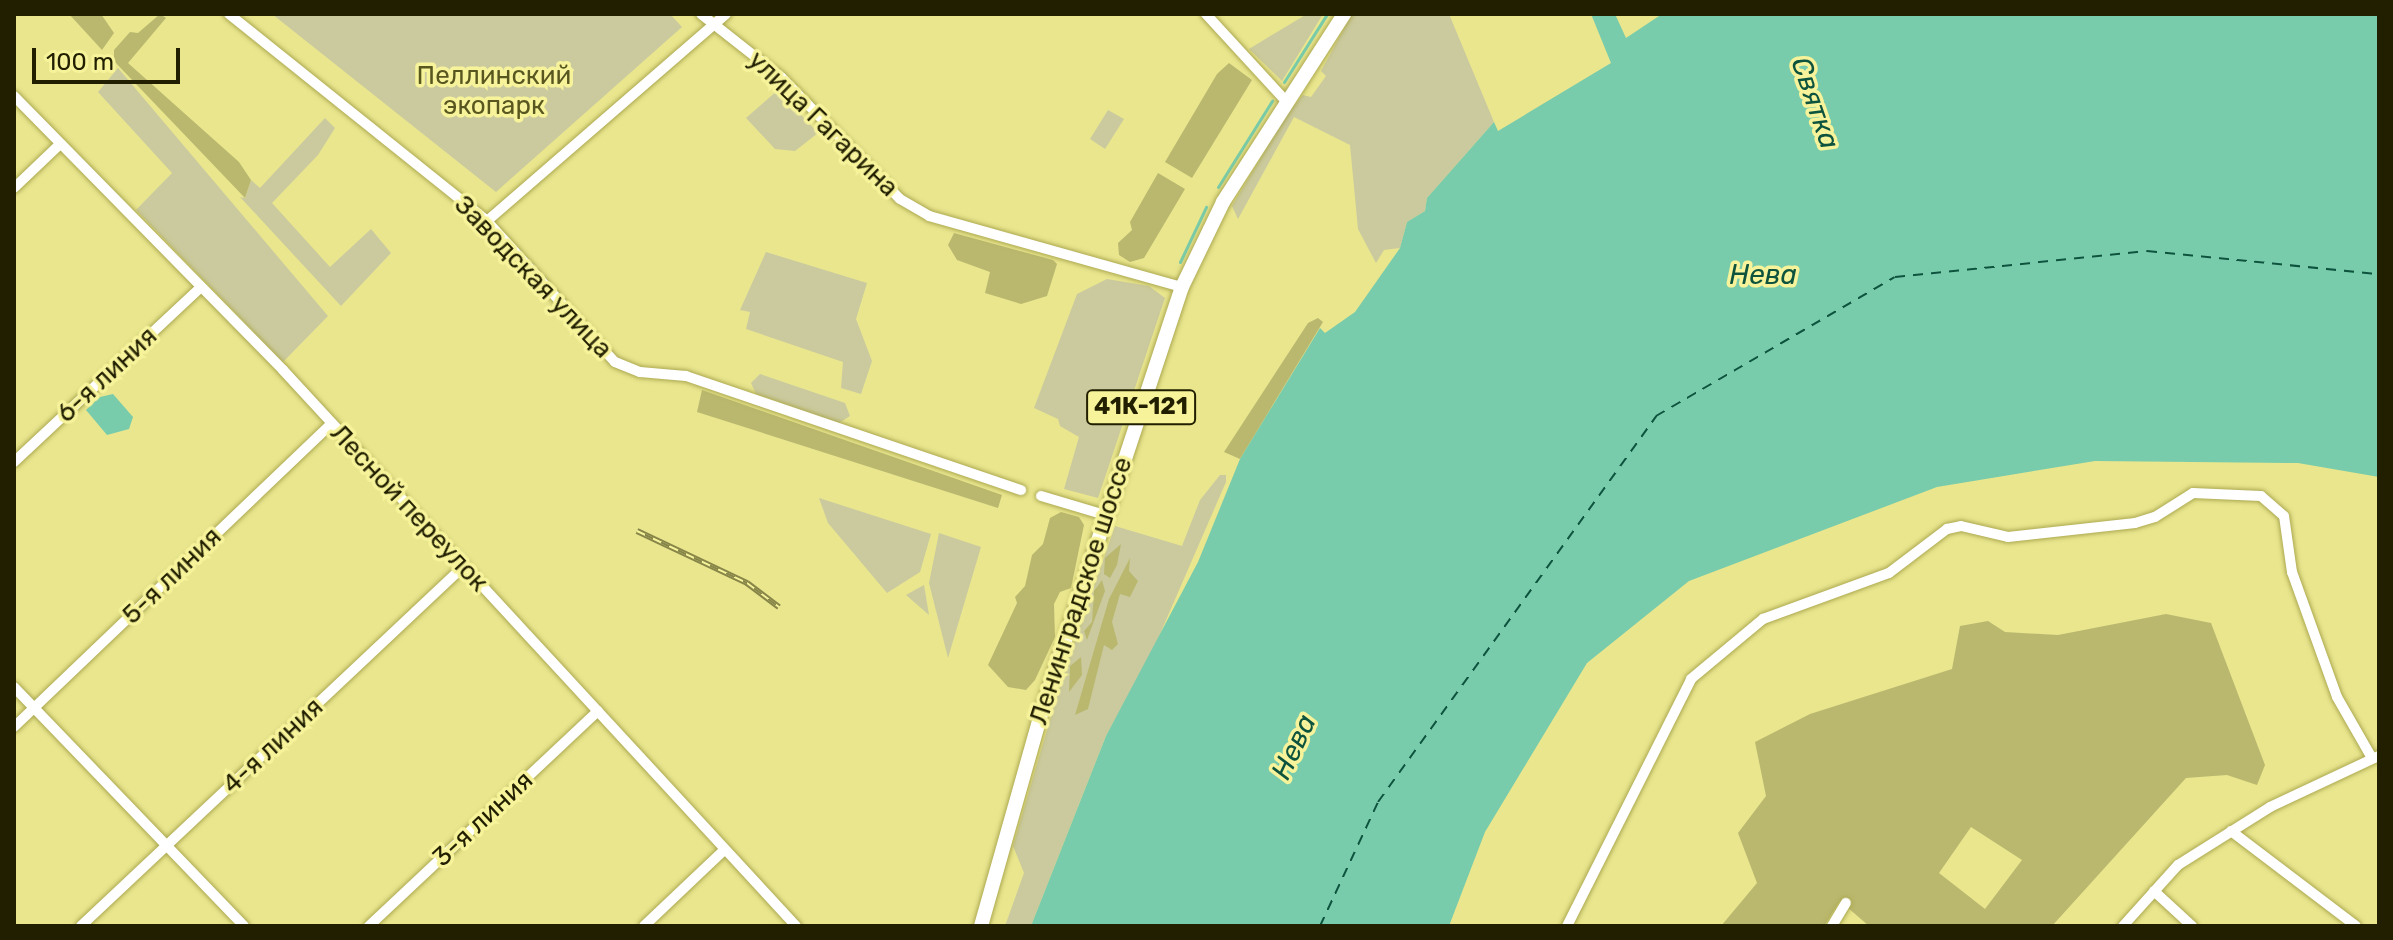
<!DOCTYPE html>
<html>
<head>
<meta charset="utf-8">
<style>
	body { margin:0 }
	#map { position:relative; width:2393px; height:940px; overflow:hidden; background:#e9e68e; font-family:Rubik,sans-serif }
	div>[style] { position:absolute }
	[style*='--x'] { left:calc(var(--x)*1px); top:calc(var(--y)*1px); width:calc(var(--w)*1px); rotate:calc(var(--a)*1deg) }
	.green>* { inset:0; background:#cbca9e }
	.forest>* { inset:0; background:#bab86e }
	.water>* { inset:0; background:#78ccab }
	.stream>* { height:3px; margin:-1.5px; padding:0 1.5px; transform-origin:1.5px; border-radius:1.5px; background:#78ccab }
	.ferry>* { height:2px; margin-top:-1px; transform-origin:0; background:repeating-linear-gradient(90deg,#0d533e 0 10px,transparent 0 18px) }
	.roads { filter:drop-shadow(0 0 2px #aca952) drop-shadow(0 0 2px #aca952) }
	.minor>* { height:10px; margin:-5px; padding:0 5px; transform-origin:5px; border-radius:5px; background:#fff }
	.major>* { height:14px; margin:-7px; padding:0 7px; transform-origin:7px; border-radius:7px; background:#fff }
	.rail>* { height:6px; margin-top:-3px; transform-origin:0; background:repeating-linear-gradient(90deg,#f6f39b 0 9px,#878548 0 18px); box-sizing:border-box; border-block:2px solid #878548 }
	span { translate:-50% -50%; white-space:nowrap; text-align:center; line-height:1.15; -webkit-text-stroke:7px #f6f39b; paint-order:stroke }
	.shield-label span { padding:2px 6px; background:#f6f39b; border:2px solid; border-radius:6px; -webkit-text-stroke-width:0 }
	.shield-label { font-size:24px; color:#211f00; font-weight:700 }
	.park-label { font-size:26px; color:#595720 }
	.street-label { font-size:26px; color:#211f00 }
	.water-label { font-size:28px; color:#0d533e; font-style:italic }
	.frame { position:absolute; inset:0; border:16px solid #211f00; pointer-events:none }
	.scale { position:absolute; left:32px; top:48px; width:148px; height:36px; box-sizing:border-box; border:4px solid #211f00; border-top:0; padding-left:10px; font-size:24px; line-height:28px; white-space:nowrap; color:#211f00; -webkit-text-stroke:6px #f6f39b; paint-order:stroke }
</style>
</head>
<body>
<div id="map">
	<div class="green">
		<i style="clip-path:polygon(272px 14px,670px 14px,682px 27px,496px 192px)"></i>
		<i style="clip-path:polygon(1307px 14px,1323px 14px,1282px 81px,1249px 49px)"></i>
		<i style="clip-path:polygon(1352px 14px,1449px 14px,1494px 122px,1427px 198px,1425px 211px,1407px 222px,1400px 248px,1384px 250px,1376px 263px,1358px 229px,1350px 145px,1294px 117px,1238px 219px,1232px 206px,1288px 113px,1303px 95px,1311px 97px,1326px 76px,1321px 71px)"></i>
		<i style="clip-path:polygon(118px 68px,328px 316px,283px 362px,136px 210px,172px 173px,98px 92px)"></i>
		<i style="clip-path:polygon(778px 90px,818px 133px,795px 151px,775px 149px,746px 118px)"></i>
		<i style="clip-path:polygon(1108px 110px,1124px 119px,1105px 149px,1090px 139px)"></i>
		<i style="clip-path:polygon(325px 118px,335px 128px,318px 155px,272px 203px,330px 267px,371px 229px,391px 253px,341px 306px,240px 197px,245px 198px,251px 180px,260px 188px)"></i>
		<i style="clip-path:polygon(766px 252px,867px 283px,856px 319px,872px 361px,861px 394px,841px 388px,843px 362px,746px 329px,750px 312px,740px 310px)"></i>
		<i style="clip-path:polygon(1107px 279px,1149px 286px,1165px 298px,1098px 498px,1064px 489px,1079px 437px,1060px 426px,1058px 419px,1034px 408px,1077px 294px)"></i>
		<i style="clip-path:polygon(760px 374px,845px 403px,850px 416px,839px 423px,756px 394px,751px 383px)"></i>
		<i style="clip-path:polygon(1220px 475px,1226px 475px,1226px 482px,1150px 657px,1106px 736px,1031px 926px,1005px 926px,1024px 873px,1013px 846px,1065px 669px,1115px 526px,1182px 546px,1200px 500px)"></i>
		<i style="clip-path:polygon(819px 498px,931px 534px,920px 572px,887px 593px,828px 523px)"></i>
		<i style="clip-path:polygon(939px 533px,981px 547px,948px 658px,929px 583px)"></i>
		<i style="clip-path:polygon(924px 585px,929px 615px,906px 595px)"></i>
	</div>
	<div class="forest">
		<i style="clip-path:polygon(69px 14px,101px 14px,114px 33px,102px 50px)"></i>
		<i style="clip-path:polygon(160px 14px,166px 18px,128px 63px,239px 162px,251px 180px,245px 198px,114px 61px,114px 50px,130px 32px,138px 33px)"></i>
		<i style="clip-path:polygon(1229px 63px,1252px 80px,1192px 178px,1165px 162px,1217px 74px)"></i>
		<i style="clip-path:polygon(1158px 173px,1185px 189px,1144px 258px,1130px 262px,1119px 255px,1118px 243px,1132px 230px,1130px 222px)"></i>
		<i style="clip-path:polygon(954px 233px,1053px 260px,1057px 264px,1047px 296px,1021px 304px,985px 293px,990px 272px,957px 260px,948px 245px)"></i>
		<i style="clip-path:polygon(1318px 318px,1323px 322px,1240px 459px,1224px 452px,1308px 323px)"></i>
		<i style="clip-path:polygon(702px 390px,1002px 495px,998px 508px,697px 412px)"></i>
		<i style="clip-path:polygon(1061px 512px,1079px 517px,1084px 525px,1071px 588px,1060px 592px,1054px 604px,1055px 637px,1035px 680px,1026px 690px,1008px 687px,988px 665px,1017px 603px,1015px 597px,1025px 586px,1032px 555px,1043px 544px,1050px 518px)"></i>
		<i style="clip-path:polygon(1121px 544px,1117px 565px,1110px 578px,1104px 574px,1105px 558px)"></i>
		<i style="clip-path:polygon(1130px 558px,1129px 571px,1138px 581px,1130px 597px,1120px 594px,1112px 622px,1118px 644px,1112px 650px,1104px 645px,1088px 709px,1075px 715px,1109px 599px)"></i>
		<i style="clip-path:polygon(1102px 580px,1105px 591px,1087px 640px,1084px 631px,1092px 622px,1094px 591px)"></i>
		<i style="clip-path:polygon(evenodd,2166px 614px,2211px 623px,2265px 765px,2257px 785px,2227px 775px,2186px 778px,2052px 926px,1869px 926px,1840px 901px,1824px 926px,1721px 926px,1757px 883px,1738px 833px,1766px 796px,1755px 742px,1810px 714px,1952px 669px,1960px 626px,1988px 621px,2005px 632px,2058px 635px,2166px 614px,1971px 827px,2022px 860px,1985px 909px,1939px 873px,1971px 827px)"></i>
		<i style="clip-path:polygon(1081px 657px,1082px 675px,1069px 692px,1070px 666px)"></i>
	</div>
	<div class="water">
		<i style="clip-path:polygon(1591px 14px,1615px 14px,1626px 38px,1662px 14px,2379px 14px,2379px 477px,2298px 463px,2095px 461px,1937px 487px,1689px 581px,1587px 663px,1485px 832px,1449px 926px,1031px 926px,1106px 736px,1198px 562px,1240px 459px,1320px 328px,1325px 333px,1355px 312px,1400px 248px,1407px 222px,1425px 211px,1427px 198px,1494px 122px,1498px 131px,1611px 63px)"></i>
		<i style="clip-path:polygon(113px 394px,133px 417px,129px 429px,107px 435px,86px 410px,100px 397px)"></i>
	</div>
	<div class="stream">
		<i style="--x:1284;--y:82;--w:80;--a:-57.7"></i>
		<i style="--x:1218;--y:187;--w:102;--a:-57.9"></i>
		<i style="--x:1180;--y:262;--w:61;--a:-64.7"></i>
	</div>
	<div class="ferry">
		<i style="--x:1320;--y:926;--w:137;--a:-64.9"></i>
		<i style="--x:1378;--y:802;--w:476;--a:-54.2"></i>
		<i style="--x:1656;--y:416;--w:276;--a:-30.2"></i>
		<i style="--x:1895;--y:277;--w:253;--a:-5.9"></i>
		<i style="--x:2147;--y:251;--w:233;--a:5.7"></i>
	</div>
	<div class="roads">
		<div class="minor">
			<i style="--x:229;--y:14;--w:331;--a:38.7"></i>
			<i style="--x:487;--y:221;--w:190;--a:47.8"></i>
			<i style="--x:615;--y:362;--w:27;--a:22"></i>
			<i style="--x:640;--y:372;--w:46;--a:5"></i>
			<i style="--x:686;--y:376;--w:354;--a:18.8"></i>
			<i style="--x:701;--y:14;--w:102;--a:38.2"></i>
			<i style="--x:781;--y:77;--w:170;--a:45.7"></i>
			<i style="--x:900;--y:199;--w:34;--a:30"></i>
			<i style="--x:929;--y:216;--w:263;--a:15.7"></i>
			<i style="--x:1206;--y:14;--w:120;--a:47.4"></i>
			<i style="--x:14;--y:96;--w:384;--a:45.5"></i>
			<i style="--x:283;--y:370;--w:757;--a:47.3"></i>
			<i style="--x:14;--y:188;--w:64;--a:-43.7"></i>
			<i style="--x:487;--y:221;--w:316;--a:-40.9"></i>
			<i style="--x:14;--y:462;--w:256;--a:-43.1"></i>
			<i style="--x:1041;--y:496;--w:67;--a:16.5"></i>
			<i style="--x:14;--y:687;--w:332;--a:46.1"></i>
			<i style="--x:14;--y:727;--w:437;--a:-43.7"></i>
			<i style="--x:2231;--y:831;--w:157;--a:37.2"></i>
			<i style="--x:2154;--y:891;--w:52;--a:42.6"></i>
			<i style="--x:81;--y:926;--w:526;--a:-43.23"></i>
			<i style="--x:369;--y:926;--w:314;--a:-43.2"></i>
			<i style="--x:644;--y:926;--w:110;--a:-43.5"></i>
			<i style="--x:1567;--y:926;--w:276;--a:-63.3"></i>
			<i style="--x:1691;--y:679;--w:94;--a:-39.8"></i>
			<i style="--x:1763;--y:619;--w:134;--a:-20.1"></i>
			<i style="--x:1889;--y:573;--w:73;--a:-37.2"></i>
			<i style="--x:1947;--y:529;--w:14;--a:-12"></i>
			<i style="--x:1961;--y:526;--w:48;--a:13.2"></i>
			<i style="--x:2008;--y:537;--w:128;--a:-6.3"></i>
			<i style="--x:2135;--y:523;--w:21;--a:-17"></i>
			<i style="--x:2155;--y:517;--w:45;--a:-32.3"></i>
			<i style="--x:2193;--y:493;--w:68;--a:2.5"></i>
			<i style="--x:2261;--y:496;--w:30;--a:41"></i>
			<i style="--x:2284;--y:516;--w:57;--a:81.9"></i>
			<i style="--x:2292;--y:572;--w:133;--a:70.2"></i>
			<i style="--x:2337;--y:697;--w:70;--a:60.2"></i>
			<i style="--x:1832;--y:926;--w:27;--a:-59"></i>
			<i style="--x:2123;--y:926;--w:82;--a:-48"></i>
			<i style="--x:2178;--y:865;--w:109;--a:-32.2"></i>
			<i style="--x:2270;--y:807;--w:120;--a:-25.1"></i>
		</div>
		<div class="major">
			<i style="--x:981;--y:926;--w:231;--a:-74.2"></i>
			<i style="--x:1044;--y:704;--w:439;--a:-71.7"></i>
			<i style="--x:1182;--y:287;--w:94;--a:-64.2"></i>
			<i style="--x:1223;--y:202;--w:224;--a:-57.2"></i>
		</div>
	</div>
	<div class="rail">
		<i style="--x:637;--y:531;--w:122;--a:25.3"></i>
		<i style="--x:747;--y:583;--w:40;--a:37"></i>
	</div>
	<div class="shield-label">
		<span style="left:1141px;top:407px">41К-121</span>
	</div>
	<div class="park-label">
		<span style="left:494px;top:91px">Пеллинский<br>экопарк</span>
	</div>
	<div class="street-label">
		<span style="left:823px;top:124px;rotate:44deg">улица Гагарина</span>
		<span style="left:533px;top:277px;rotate:46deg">Заводская улица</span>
		<span style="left:107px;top:375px;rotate:-43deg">6-я линия</span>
		<span style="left:409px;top:508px;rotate:47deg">Лесной переулок</span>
		<span style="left:172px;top:576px;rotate:-44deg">5-я линия</span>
		<span style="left:1081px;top:591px;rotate:-72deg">Ленинградское шоссе</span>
		<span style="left:273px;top:746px;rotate:-43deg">4-я линия</span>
		<span style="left:483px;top:819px;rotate:-43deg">3-я линия</span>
	</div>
	<div class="water-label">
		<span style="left:1815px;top:103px;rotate:71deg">Святка</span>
		<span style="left:1763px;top:275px">Нева</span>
		<span style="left:1294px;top:747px;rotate:-65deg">Нева</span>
	</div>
	<div class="frame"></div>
	<div class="scale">100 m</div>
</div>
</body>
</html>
